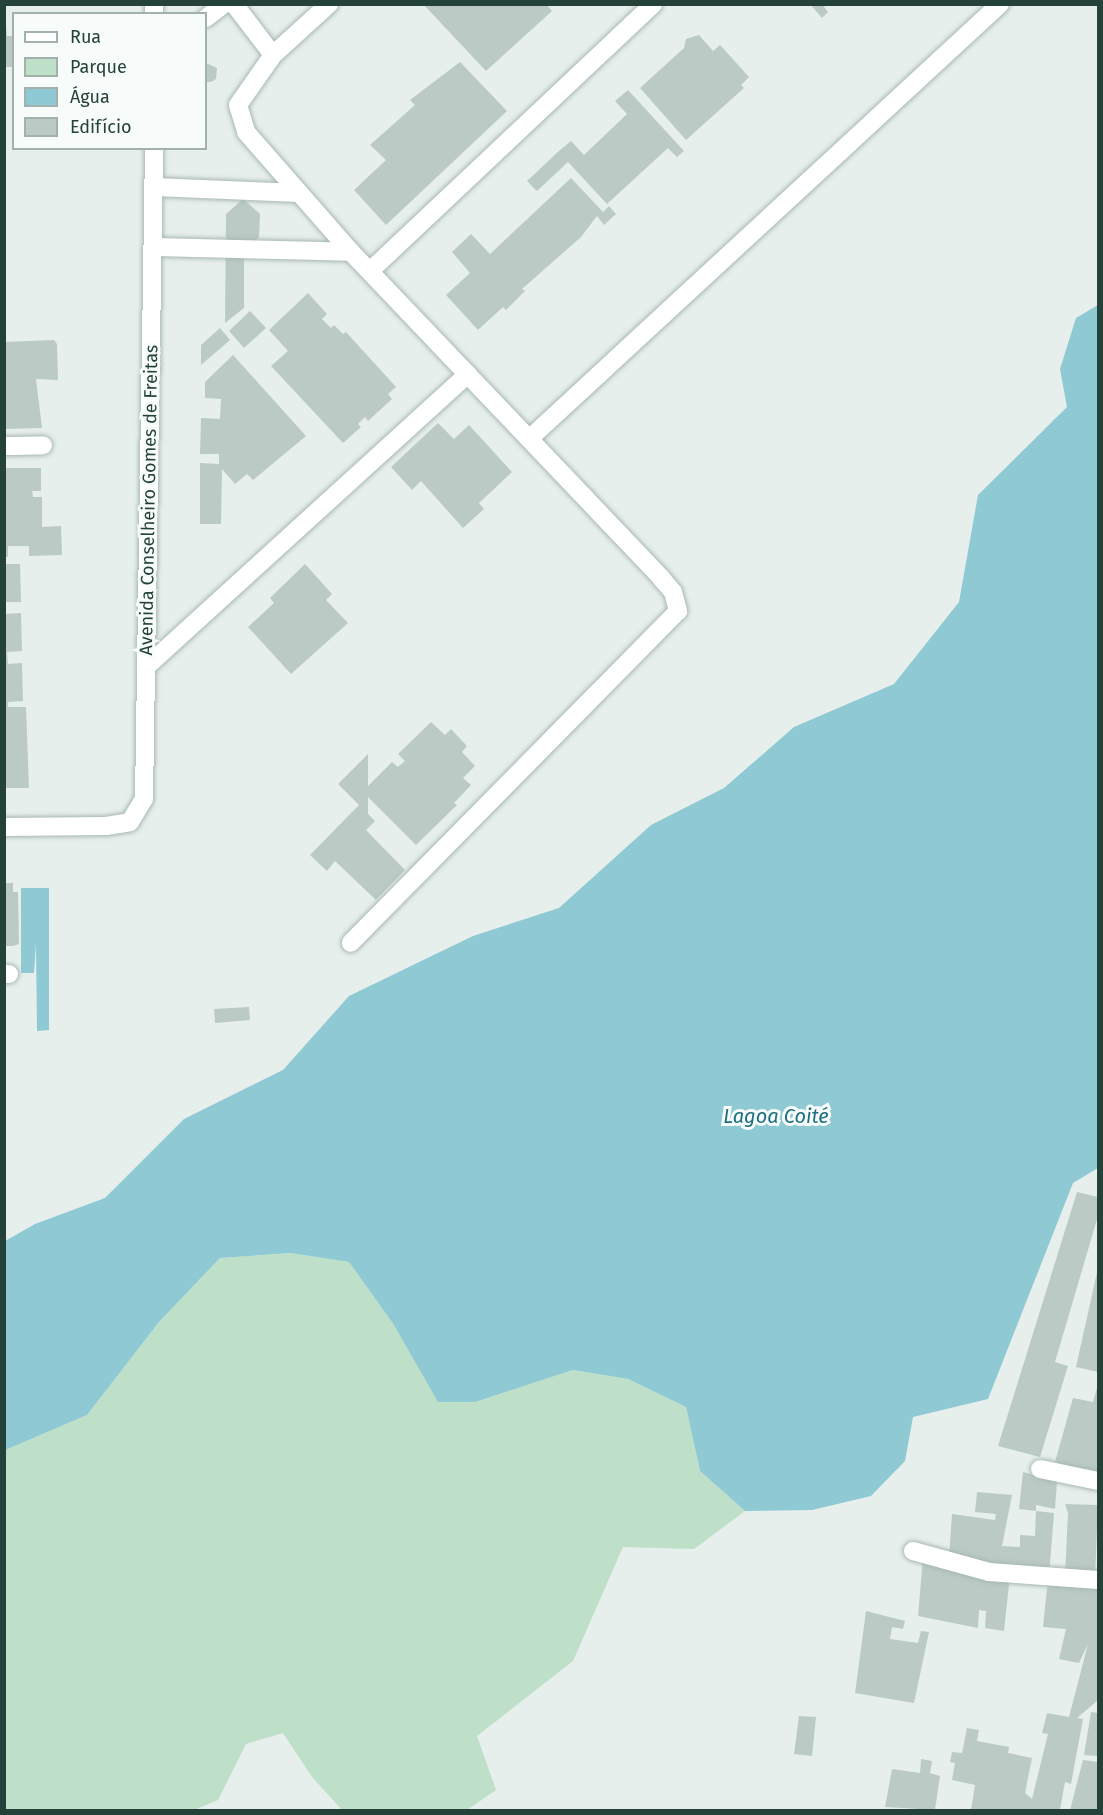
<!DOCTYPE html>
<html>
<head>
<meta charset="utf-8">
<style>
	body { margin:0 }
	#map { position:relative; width:1103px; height:1815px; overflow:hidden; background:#e6efeb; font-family:"Fira Sans",sans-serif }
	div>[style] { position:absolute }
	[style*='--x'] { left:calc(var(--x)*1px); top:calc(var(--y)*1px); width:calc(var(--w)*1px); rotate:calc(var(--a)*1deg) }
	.green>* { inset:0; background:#bfe0c8 }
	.water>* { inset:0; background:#8ec9d4 }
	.building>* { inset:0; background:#bbcac4 }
	.roads { filter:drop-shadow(0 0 2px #a8b8b2) drop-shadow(0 0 2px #a8b8b2) }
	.lane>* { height:18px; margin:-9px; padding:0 9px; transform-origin:9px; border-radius:9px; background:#fff }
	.street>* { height:18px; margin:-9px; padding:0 9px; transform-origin:9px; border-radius:9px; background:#fff }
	span { translate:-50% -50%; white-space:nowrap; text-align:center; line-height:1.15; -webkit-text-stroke:6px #f7fbf9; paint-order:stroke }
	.street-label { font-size:18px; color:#24423a }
	.water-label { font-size:20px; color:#1c6f80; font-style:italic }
	.frame { position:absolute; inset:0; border:6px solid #24423a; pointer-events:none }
	.legend { position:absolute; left:12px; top:12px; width:195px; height:138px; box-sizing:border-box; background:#f7fbf9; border:2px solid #a3b1ad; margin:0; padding:8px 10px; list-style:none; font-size:18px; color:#24423a }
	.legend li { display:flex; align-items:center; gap:12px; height:30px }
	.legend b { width:30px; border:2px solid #a3b1ad }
</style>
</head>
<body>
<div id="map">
	<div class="green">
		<i style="clip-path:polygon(292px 1253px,349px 1262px,394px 1325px,475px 1402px,573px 1370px,628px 1379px,686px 1407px,700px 1471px,745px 1511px,694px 1549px,623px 1547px,573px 1661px,477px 1736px,496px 1790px,467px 1810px,342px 1810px,312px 1777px,283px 1733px,246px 1744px,218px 1800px,194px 1810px,5px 1810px,4px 1450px,87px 1415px,159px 1322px,220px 1258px)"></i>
	</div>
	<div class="water">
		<i style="clip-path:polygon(1098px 305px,1098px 1168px,1073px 1183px,988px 1399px,913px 1417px,905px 1461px,871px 1496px,812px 1510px,745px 1511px,700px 1471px,686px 1407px,628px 1379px,573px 1370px,475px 1402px,438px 1402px,394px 1325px,349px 1262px,291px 1253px,220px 1258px,159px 1322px,87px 1415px,5px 1450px,5px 1241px,35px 1224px,105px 1198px,184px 1119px,283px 1070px,349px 996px,473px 936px,559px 908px,651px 825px,724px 788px,794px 727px,894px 684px,959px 602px,978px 495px,1067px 407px,1060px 369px,1076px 318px)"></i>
		<i style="clip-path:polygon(21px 888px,49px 888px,49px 1030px,37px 1031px,36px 943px,34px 973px,21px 973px)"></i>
	</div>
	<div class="building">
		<i style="clip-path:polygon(4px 4px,7px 36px,14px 36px,14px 67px,4px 67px)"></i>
		<i style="clip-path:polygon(423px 4px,546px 4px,552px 11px,486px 71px)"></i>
		<i style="clip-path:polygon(810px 4px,822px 4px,828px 12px,822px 18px)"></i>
		<i style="clip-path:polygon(699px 35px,713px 51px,720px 45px,749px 77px,741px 85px,744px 88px,686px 140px,640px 88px,684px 48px,686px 39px)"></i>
		<i style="clip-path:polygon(460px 62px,507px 111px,386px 225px,354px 190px,386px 160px,370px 145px,415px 105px,410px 100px)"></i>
		<i style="clip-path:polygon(206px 63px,217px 68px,216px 79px,211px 82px,206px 82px)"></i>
		<i style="clip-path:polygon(628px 90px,684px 151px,677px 157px,668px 148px,607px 204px,568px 162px,537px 191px,527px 181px,559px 151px,571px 141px,584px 155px,627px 114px,615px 101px)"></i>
		<i style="clip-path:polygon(571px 178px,603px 212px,609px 206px,616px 214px,604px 225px,597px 216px,581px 237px,522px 289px,525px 291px,506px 310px,503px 307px,478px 330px,446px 295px,470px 273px,452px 252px,471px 234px,490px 254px)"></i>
		<i style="clip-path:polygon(243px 199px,260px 214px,259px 237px,244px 253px,244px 308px,225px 323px,226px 214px)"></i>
		<i style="clip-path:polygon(308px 293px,327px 314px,322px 319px,331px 328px,334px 325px,343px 334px,346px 332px,396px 387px,388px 394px,392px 399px,368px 421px,365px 417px,358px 424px,361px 427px,343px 443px,271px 366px,288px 351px,269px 330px)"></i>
		<i style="clip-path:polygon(250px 311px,266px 328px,244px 348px,229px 331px)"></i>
		<i style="clip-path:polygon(220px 328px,230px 340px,201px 365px,201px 345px)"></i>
		<i style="clip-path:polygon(54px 340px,57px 344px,58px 380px,36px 379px,42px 428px,6px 429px,4px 342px)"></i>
		<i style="clip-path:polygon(233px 355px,306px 436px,253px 480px,247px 474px,235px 484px,222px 469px,221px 524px,200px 524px,200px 463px,219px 464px,219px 454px,200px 454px,201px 418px,220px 419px,221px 399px,205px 398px,205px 382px)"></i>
		<i style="clip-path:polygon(438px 423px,454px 439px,469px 425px,512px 472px,479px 503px,484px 509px,463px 528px,421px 481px,412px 490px,391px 467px)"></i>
		<i style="clip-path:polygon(4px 468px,41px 468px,41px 491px,32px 491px,33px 497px,42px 497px,42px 527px,61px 526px,62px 555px,29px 556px,29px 546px,8px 546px,8px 557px,4px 557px)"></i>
		<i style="clip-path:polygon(4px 564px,20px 564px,21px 602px,4px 602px)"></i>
		<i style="clip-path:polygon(305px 564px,332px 594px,326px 600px,348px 623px,291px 674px,248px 627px,274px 603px,270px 598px)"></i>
		<i style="clip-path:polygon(21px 613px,22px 651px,7px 652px,8px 664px,22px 663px,23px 701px,8px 702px,8px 707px,26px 707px,29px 788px,4px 788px,4px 614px)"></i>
		<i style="clip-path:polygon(431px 722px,445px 735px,451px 729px,467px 746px,462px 752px,475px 766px,463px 778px,471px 785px,454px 803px,457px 805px,416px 845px,368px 797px,368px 814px,375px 821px,366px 830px,405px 870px,376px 900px,335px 861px,327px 871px,310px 855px,359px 805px,338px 784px,368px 754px,368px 786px,392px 762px,398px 767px,405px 761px,398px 754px)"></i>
		<i style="clip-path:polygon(4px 883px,13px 883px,13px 892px,18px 892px,19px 944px,13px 946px,4px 946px)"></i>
		<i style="clip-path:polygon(249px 1007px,250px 1020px,215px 1023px,214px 1009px)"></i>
		<i style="clip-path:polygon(1077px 1192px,1098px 1197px,1098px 1216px,1055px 1362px,1068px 1366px,1040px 1457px,998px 1446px)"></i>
		<i style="clip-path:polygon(1098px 1268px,1098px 1372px,1076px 1367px)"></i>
		<i style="clip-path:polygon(1098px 1384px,1098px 1475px,1055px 1462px,1073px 1398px,1093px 1402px)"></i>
		<i style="clip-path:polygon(1023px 1472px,1057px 1481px,1055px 1509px,1036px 1505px,1036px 1511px,1054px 1513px,1049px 1576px,949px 1558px,952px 1514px,995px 1520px,996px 1514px,975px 1512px,977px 1492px,1012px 1495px,1002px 1546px,1020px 1547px,1020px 1535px,1035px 1536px,1036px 1511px,1019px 1509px)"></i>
		<i style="clip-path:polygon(1065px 1504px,1098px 1505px,1095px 1579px,1065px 1575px,1068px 1513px)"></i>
		<i style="clip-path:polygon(923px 1557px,1010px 1576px,1004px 1631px,985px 1628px,986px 1611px,979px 1610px,978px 1628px,918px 1616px)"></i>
		<i style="clip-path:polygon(1048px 1579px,1098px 1582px,1098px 1700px,1077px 1718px,1083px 1719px,1071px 1784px,1065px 1782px,1060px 1810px,971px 1810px,975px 1785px,952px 1780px,955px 1763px,950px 1762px,952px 1752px,962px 1753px,967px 1728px,979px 1730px,977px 1741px,1009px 1747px,1008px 1753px,1032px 1758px,1025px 1793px,1032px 1799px,1048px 1734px,1042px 1733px,1047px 1713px,1069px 1717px,1088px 1644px,1079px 1663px,1059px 1659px,1066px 1629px,1043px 1627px)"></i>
		<i style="clip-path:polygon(866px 1611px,905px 1621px,903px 1629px,892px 1627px,890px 1639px,918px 1643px,921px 1631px,929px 1632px,914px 1703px,855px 1693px)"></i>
		<i style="clip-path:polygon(1091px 1712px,1098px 1713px,1098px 1756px,1084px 1755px)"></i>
		<i style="clip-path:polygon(799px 1716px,816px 1717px,812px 1756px,794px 1754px)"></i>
		<i style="clip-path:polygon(921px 1759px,932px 1761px,930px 1773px,940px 1776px,935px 1810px,885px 1807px,892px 1769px,920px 1773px)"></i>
		<i style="clip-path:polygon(1083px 1760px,1098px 1762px,1098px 1810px,1070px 1810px)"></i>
	</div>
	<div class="roads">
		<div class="lane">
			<i style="--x:234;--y:4;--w:64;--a:52.6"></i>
			<i style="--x:206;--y:18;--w:23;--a:-38"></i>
			<i style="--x:238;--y:105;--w:61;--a:-55"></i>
			<i style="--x:273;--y:55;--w:76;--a:-42.3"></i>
			<i style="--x:913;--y:1551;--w:79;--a:15.4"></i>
			<i style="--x:989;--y:1572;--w:109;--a:4.2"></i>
		</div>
		<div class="street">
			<i style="--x:154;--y:14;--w:10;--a:-90"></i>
			<i style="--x:238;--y:105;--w:28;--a:73"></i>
			<i style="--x:246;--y:132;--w:159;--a:48.8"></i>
			<i style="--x:351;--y:252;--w:450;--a:46.4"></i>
			<i style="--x:661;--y:578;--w:18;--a:49"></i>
			<i style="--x:673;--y:592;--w:20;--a:75"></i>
			<i style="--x:678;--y:611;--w:466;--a:134.6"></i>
			<i style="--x:154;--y:187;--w:145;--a:2.4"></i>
			<i style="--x:153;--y:247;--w:198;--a:1.4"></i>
			<i style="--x:370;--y:271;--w:389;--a:-43.3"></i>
			<i style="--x:529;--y:439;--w:641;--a:-42.72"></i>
			<i style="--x:4;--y:446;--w:39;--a:-1"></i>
			<i style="--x:146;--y:667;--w:435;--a:-42.3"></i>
			<i style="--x:4;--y:827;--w:102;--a:-0.6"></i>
			<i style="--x:106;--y:826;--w:24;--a:-9"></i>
			<i style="--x:130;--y:822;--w:27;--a:-59"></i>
			<i style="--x:144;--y:799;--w:651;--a:-89.12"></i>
			<i style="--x:4;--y:974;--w:5;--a:0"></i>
			<i style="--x:1040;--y:1469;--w:59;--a:11.7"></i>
		</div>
	</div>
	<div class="street-label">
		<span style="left:149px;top:500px;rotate:-89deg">Avenida Conselheiro Gomes de Freitas</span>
	</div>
	<div class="water-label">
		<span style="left:776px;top:1116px">Lagoa Coité</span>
	</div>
	<div class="frame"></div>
	<ul class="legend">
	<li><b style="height:8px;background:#fff"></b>Rua</li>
	<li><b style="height:16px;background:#bfe0c8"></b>Parque</li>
	<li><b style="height:16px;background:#8ec9d4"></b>Água</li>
	<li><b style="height:16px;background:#bbcac4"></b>Edifício</li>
	</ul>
</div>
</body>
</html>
